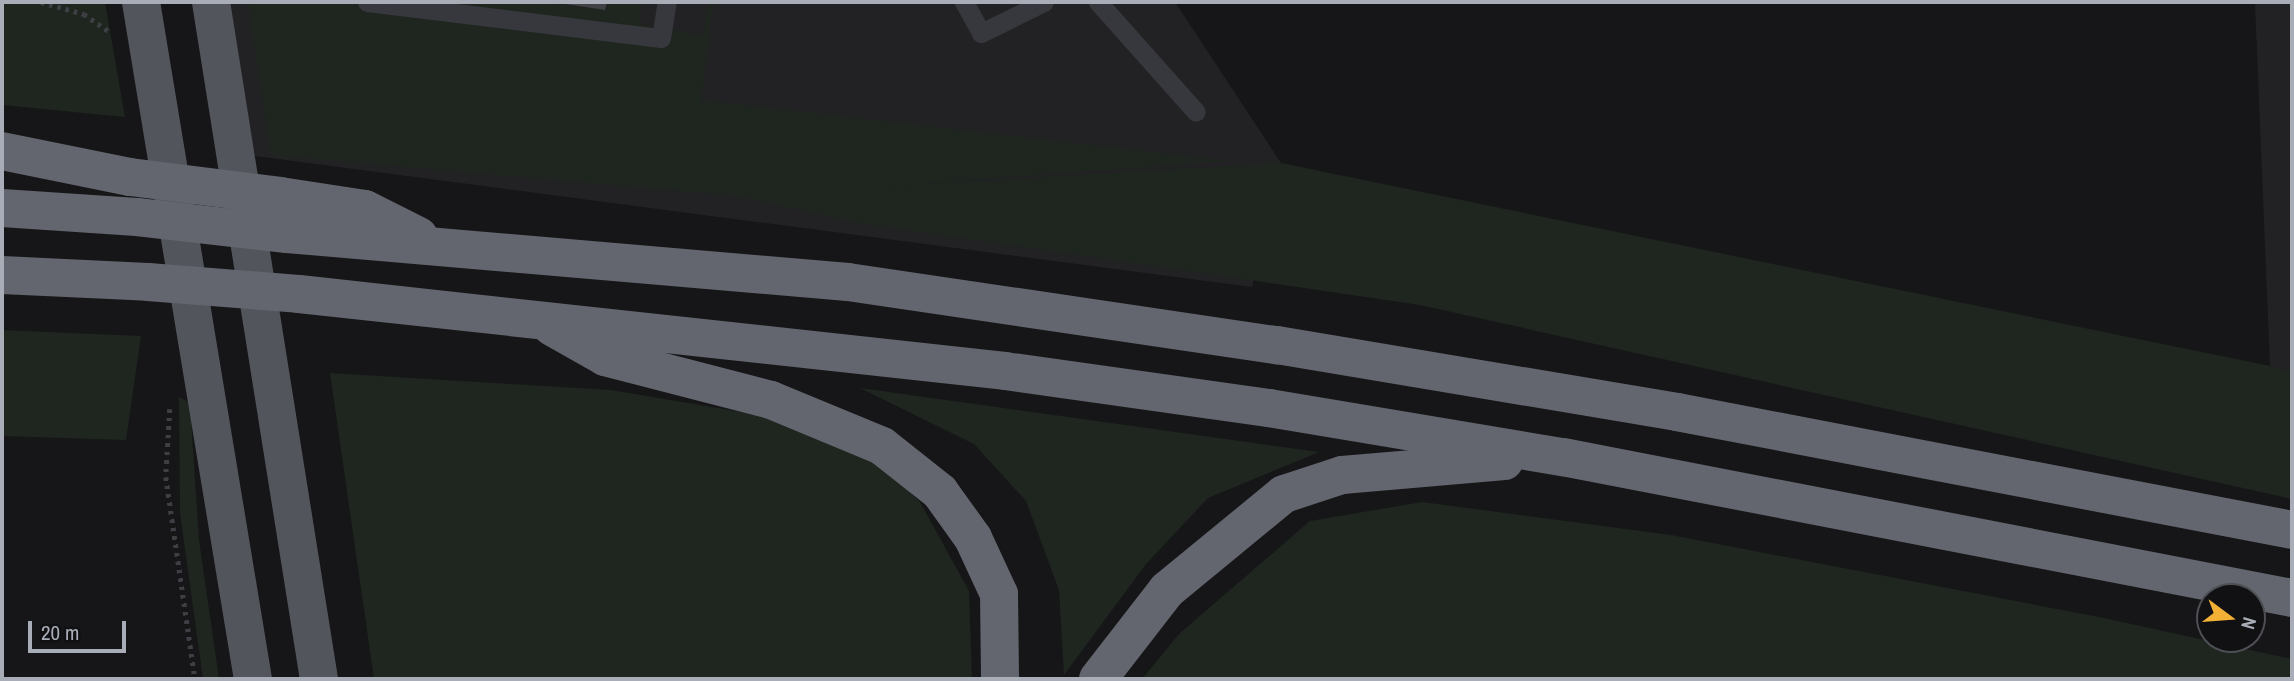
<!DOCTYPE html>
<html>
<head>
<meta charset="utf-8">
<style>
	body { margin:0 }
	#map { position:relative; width:2294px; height:681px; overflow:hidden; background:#161618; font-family:"Archivo Narrow",sans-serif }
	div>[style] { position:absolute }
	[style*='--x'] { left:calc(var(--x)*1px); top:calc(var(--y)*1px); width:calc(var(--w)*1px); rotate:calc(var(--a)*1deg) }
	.built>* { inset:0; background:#222225 }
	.green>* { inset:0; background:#1e261f }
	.building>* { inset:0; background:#404145 }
	.path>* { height:4.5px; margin-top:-2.25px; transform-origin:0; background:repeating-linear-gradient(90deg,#3d3f44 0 3.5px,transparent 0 8.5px) }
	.service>* { height:19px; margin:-9.5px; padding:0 9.5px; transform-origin:9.5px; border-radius:9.5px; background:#37383d }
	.primary>* { height:38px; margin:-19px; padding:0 19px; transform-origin:19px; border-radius:19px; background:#53555c }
	.motorway>* { height:38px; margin:-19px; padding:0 19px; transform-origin:19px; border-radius:19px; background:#63666e }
	.motorway-bridge>* { height:38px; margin:-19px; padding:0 19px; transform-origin:19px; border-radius:19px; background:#63666e }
	span { translate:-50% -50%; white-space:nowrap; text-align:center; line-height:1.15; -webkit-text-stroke:5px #111113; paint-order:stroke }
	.frame { position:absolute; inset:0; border:4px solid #a8adb8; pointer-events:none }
	.north { position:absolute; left:2196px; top:583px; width:70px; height:70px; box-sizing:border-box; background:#111113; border:2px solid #4d4f55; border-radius:50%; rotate:106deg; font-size:19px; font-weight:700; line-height:28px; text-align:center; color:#a8adb8 }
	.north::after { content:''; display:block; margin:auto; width:24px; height:32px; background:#f2b134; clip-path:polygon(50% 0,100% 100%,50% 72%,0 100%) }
	.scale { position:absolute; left:28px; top:621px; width:98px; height:32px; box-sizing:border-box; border:4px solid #a8adb8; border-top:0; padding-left:9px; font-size:21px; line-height:24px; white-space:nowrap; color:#a8adb8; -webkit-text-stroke:5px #111113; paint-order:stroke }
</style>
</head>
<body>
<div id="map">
	<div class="built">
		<i style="clip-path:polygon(227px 2px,1175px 2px,1281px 163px,1252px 287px,255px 156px)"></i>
		<i style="clip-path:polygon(2255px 2px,2292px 2px,2292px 372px,2270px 366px)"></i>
	</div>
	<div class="green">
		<i style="clip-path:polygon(2px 2px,105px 2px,125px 117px,2px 105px)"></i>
		<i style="clip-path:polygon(248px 2px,538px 2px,605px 10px,607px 2px,641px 2px,639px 24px,703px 36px,708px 2px,714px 2px,701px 100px,1230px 161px,860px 188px,1281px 163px,2270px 366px,2292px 372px,2292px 499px,1420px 305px,859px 223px,737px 196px,271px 155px)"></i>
		<i style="clip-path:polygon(2px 330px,141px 336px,126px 440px,2px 436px)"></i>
		<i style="clip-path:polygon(330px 373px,611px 390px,778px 418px,876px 459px,920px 502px,969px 591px,972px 679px,374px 679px)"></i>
		<i style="clip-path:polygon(860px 388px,1319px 452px,1208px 498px,1146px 564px,1064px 675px,1059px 590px,1026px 501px,974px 444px)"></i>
		<i style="clip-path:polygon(179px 397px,190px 403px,199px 540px,219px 679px,203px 679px,180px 513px)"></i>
		<i style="clip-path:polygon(1422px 502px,1671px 535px,2104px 618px,2292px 659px,2292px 679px,1142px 679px,1180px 633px,1310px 521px)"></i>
	</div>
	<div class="building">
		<i style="clip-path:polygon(552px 2px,607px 2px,605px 10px)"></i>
	</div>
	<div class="path">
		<i style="--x:41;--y:2;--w:45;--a:15.6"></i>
		<i style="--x:84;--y:14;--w:32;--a:35"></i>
		<i style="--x:170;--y:409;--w:68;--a:93.4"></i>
		<i style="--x:166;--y:477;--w:204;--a:81.8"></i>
	</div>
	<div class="service">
		<i style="--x:367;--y:2;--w:296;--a:7"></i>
		<i style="--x:661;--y:38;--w:36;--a:-81"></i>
		<i style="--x:964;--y:2;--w:35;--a:61"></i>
		<i style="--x:981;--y:33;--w:70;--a:-26.2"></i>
		<i style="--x:1098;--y:2;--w:147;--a:48.3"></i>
	</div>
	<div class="primary">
		<i style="--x:141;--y:2;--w:686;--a:80.61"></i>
		<i style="--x:211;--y:2;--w:686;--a:80.94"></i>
	</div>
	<div class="motorway">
		<i style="--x:2;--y:151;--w:131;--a:11.5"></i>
		<i style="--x:280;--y:196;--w:86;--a:8.7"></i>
		<i style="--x:365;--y:209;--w:60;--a:26.6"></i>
		<i style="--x:2;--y:208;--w:135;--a:3.8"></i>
		<i style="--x:287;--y:234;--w:563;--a:4.89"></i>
		<i style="--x:848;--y:282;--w:434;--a:8.4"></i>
		<i style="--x:1277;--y:345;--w:406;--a:9.5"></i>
		<i style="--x:1677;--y:412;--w:626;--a:10.86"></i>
		<i style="--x:2;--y:275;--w:146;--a:2.7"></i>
		<i style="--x:299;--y:294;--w:710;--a:6.22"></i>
		<i style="--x:1005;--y:371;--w:267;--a:8"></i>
		<i style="--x:1269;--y:408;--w:298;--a:9.5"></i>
		<i style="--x:1563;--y:457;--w:743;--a:10.95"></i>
		<i style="--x:552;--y:327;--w:61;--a:29.5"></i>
		<i style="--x:605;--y:357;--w:171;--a:14.5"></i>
		<i style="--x:771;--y:400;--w:120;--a:22.5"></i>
		<i style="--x:882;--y:446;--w:74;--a:38.4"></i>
		<i style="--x:940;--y:492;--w:57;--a:54.3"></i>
		<i style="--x:973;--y:538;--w:62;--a:65.1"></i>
		<i style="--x:999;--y:594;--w:85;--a:89.3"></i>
		<i style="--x:1098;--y:679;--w:113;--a:-52.2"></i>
		<i style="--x:1167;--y:590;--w:151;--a:-39.4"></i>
		<i style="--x:1284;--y:494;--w:61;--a:-18.1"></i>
		<i style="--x:1342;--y:475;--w:163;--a:-4.9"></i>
	</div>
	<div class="motorway-bridge">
		<i style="--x:130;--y:177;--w:151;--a:7.2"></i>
		<i style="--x:137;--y:217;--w:151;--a:6.5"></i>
		<i style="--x:148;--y:282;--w:151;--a:4.5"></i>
	</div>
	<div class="frame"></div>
	<div class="north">N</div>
	<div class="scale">20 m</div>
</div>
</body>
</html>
